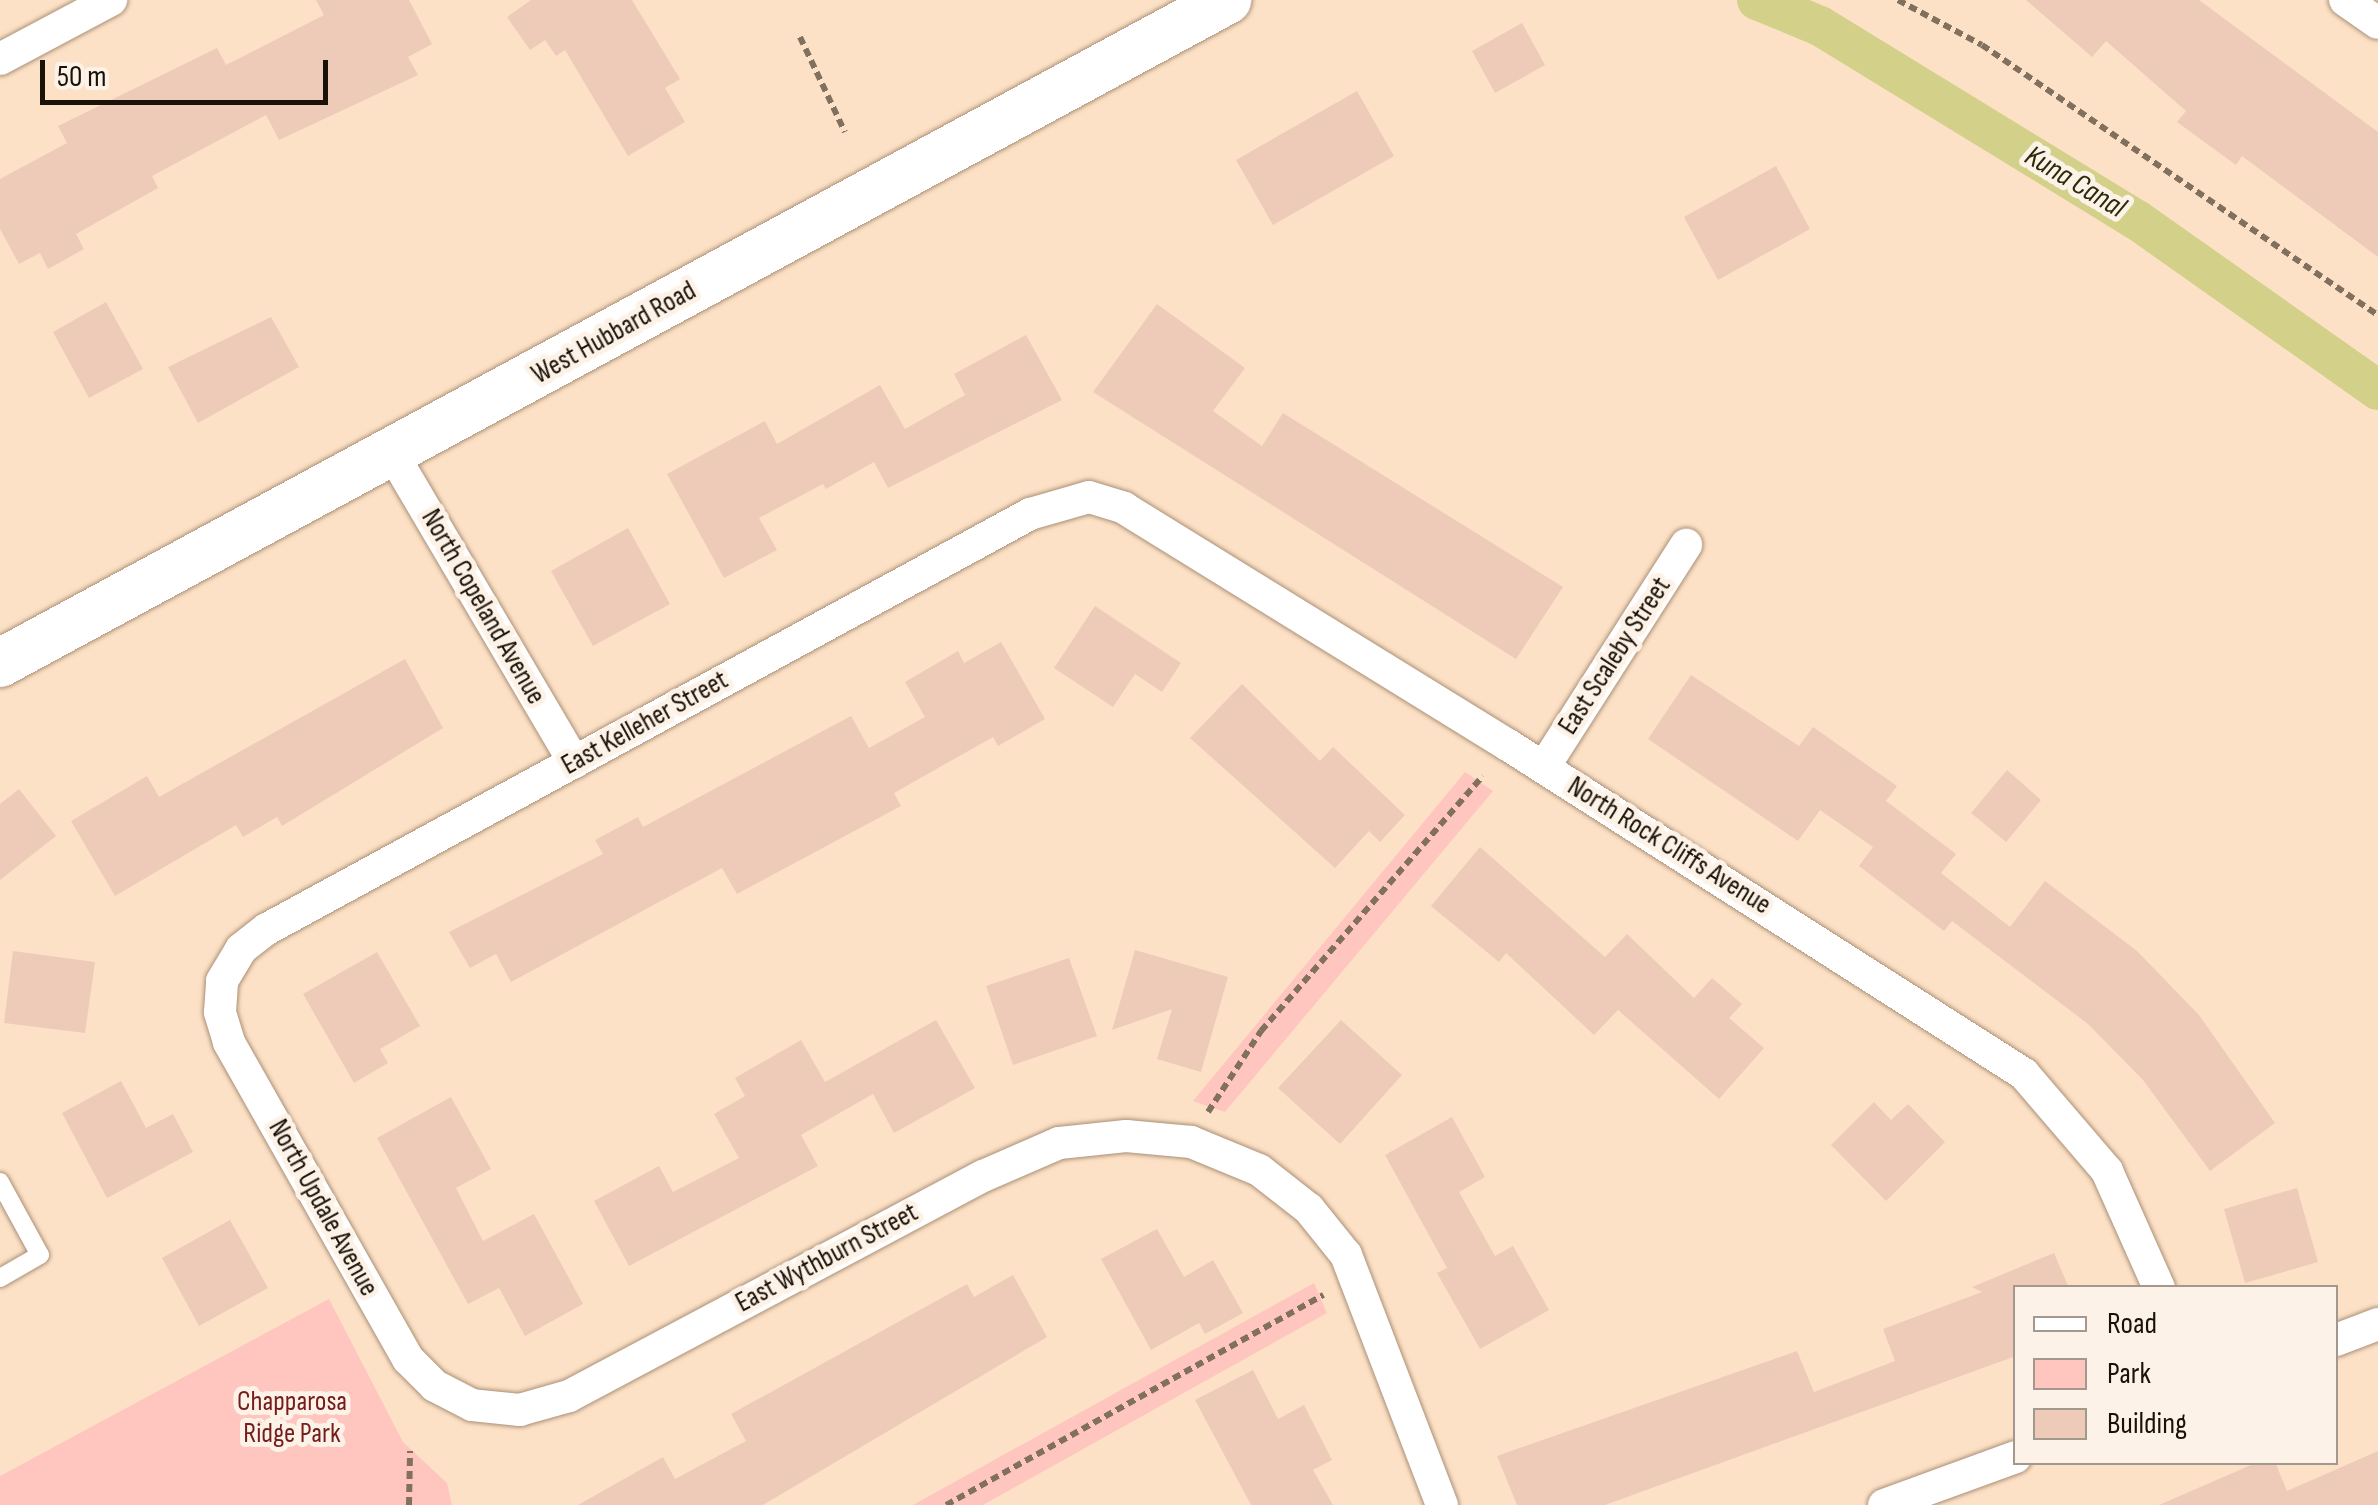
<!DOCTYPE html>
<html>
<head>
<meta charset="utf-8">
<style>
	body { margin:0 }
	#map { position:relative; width:2378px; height:1505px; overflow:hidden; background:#fde1c6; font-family:"Sofia Sans Condensed",sans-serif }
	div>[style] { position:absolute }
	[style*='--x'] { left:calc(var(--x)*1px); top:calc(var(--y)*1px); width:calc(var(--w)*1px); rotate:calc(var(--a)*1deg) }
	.green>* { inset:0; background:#ffc6bf }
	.canal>* { height:40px; margin:-20px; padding:0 20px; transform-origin:20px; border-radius:20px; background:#d3d089 }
	.building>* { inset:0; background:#eecab9 }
	.path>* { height:6px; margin-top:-3px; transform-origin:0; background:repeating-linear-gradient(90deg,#81705e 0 8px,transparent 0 13px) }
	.roads { filter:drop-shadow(0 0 2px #aa9077) drop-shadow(0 0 2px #aa9077) }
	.lane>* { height:18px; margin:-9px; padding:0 9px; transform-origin:9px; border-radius:9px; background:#fff }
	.street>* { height:32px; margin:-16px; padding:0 16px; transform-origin:16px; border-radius:16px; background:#fff }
	.secondary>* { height:48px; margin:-24px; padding:0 24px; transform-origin:24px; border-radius:24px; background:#fff }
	span { translate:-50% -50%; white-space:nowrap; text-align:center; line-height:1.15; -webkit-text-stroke:10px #fdf2e7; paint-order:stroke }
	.street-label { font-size:28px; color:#1a1107 }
	.park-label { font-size:28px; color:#741d1b }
	.water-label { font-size:30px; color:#2c2a0a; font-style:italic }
	.legend { position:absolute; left:2013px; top:1285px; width:325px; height:180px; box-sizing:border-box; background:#fdf2e7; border:2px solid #a2988d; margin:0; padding:12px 18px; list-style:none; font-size:30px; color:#1a1107 }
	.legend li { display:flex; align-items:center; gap:20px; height:50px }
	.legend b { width:50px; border:2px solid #a2988d }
	.scale { position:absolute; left:40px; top:60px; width:288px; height:45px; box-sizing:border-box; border:5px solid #1a1107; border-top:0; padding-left:12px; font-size:30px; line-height:35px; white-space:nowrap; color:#1a1107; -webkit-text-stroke:8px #fdf2e7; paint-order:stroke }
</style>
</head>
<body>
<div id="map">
	<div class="green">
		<i style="clip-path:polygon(1465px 772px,1493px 791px,1225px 1112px,1193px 1101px)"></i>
		<i style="clip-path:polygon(1314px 1283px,1327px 1313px,983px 1505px,913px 1505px)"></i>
		<i style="clip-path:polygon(329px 1299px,403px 1442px,447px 1483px,452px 1505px,0 1505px,0 1476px)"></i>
	</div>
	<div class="canal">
		<i style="--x:1757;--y:0;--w:68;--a:22.4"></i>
		<i style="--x:1820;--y:26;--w:372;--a:31.5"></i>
		<i style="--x:2137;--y:220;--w:295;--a:35.2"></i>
	</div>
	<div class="building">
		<i style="clip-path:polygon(316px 0,409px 0,432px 44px,408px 57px,418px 75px,279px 140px,266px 115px,152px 176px,158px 188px,76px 234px,84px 249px,48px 269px,40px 253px,19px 264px,0 229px,0 179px,67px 143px,58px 126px,217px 48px,226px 65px,324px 15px)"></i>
		<i style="clip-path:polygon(531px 0,632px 0,680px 79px,665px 88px,685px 122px,628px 156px,565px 50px,556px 56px,545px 40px,530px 50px,507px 17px)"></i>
		<i style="clip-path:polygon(2026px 0,2199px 0,2378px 132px,2378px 257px,2242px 156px,2236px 165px,2177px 122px,2186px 111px,2106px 41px,2092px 57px)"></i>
		<i style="clip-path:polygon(1522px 23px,1545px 65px,1495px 93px,1472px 51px)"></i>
		<i style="clip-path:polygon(1357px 91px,1394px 156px,1273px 225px,1236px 160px)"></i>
		<i style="clip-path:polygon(1776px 166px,1810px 229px,1718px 280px,1684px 217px)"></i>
		<i style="clip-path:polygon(106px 302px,143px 369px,89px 398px,53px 332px)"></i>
		<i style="clip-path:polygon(1157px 304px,1245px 368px,1213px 411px,1262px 446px,1283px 413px,1563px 587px,1516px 659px,1093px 392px)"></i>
		<i style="clip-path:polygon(271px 317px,299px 367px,198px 423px,168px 367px)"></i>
		<i style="clip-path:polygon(1026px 335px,1062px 400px,888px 488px,874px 462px,826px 489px,823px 484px,759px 518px,777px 550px,724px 578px,667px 474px,765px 421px,777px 444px,880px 385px,905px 429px,965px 395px,954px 374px)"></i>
		<i style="clip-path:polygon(628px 528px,670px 604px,593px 646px,551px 571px)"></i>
		<i style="clip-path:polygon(1095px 606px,1181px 663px,1162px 692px,1135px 674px,1113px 707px,1054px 668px)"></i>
		<i style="clip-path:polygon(1001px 642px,1045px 719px,998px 746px,993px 737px,894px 793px,901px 806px,737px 894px,722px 868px,511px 982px,496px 954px,470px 968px,449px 932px,603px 854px,595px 840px,638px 817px,643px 827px,851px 716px,869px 748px,925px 717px,905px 682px,958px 651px,964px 663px)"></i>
		<i style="clip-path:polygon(405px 659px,443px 728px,282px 826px,277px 817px,243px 837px,236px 825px,115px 896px,71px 821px,147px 776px,159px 797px)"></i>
		<i style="clip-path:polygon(1691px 675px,1799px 746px,1813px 727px,1897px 786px,1886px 801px,1956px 854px,1941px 873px,2010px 927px,2045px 881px,2137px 951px,2199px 1015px,2275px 1123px,2210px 1171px,2143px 1080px,2088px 1024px,1952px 921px,1944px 931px,1859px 866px,1873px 847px,1820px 810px,1798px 841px,1648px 739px)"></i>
		<i style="clip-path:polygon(1242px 684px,1320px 761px,1333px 747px,1405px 815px,1380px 842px,1369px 831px,1335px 868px,1190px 738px)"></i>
		<i style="clip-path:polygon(2007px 770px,2041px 800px,2006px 842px,1971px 813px)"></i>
		<i style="clip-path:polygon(19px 789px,56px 836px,0 880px,0 804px)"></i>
		<i style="clip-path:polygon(1480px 847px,1605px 957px,1627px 934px,1694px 998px,1712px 978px,1742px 1004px,1729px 1018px,1764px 1048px,1719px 1099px,1618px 1010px,1594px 1035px,1506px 953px,1499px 962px,1431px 906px)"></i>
		<i style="clip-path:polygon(1135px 950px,1228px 977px,1201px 1072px,1157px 1059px,1172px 1009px,1112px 1030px)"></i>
		<i style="clip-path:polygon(13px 951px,95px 962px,85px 1033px,4px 1023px)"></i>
		<i style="clip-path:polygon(377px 952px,420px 1026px,380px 1049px,388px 1063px,354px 1083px,303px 994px)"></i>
		<i style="clip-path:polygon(1069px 958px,1097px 1036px,1013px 1065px,986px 986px)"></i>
		<i style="clip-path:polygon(936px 1020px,975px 1088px,894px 1133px,873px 1094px,801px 1135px,818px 1166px,629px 1266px,594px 1201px,659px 1166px,673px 1192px,739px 1158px,714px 1114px,745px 1096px,735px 1078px,801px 1040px,825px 1082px)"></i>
		<i style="clip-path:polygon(1341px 1020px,1402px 1075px,1340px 1144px,1278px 1088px)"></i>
		<i style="clip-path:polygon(121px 1081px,146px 1128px,173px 1114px,193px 1152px,107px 1198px,62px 1113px)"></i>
		<i style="clip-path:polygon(451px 1097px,491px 1169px,456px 1188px,483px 1241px,534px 1214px,583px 1304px,525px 1336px,499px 1288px,468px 1304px,377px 1138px)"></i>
		<i style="clip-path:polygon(1874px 1102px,1891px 1120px,1908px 1104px,1945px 1142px,1886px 1201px,1831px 1145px)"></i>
		<i style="clip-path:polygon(1452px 1117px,1485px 1177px,1459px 1192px,1495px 1256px,1513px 1246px,1549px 1310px,1480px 1349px,1437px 1273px,1447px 1268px,1385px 1155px)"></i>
		<i style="clip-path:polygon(2297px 1188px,2318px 1262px,2245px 1283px,2224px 1209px)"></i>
		<i style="clip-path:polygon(230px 1220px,268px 1288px,199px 1326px,162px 1258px)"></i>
		<i style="clip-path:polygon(1157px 1229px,1184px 1277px,1213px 1260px,1243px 1313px,1205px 1334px,1199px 1323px,1151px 1350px,1101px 1259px)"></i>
		<i style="clip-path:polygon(2054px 1253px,2069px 1288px,2016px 1288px,2016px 1356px,1605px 1505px,1517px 1505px,1497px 1456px,1797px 1351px,1814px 1392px,1895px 1361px,1883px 1329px,1982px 1292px,1972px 1287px)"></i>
		<i style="clip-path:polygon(1013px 1275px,1047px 1337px,763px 1505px,578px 1505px,663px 1457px,675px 1479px,746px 1441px,731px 1414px,967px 1284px,974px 1297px)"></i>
		<i style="clip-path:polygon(1253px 1370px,1278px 1419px,1304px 1405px,1332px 1460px,1313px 1470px,1333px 1505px,1251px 1505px,1195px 1400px)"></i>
		<i style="clip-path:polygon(2378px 1451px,2378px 1505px,2159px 1505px,2258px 1462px,2275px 1462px,2287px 1491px)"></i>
	</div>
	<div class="path">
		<i style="--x:1898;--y:0;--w:95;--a:28.2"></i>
		<i style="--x:1982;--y:45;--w:479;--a:34.3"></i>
		<i style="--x:800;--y:37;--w:105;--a:64.7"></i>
		<i style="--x:1208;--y:1112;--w:97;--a:-56.8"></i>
		<i style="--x:1261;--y:1031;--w:338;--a:-49"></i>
		<i style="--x:409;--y:1505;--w:54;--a:-88.9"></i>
		<i style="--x:946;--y:1505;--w:432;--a:-29.1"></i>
	</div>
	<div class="roads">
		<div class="lane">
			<i style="--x:0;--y:1182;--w:83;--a:61.3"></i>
			<i style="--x:40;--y:1255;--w:46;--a:150.1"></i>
		</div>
		<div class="street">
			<i style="--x:2345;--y:0;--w:40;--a:34.9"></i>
			<i style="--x:0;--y:59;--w:126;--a:-28"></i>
			<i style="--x:392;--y:453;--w:359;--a:59.5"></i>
			<i style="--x:1544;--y:767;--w:264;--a:-57.4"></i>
			<i style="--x:2336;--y:1340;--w:45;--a:-20.9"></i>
			<i style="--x:1442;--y:1505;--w:268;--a:-111"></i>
			<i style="--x:1346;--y:1255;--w:59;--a:-128.8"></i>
			<i style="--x:1309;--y:1209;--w:63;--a:-142"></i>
			<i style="--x:1259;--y:1170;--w:74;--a:-157.6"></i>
			<i style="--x:1191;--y:1142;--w:65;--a:-174.7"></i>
			<i style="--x:1126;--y:1136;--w:67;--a:174"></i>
			<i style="--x:1059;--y:1143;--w:83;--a:156.5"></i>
			<i style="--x:983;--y:1176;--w:469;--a:152"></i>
			<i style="--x:569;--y:1396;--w:51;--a:164.1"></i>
			<i style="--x:520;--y:1410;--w:48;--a:-174.1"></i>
			<i style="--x:472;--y:1405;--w:42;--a:-152.8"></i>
			<i style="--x:435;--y:1386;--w:38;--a:-135"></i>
			<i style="--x:408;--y:1359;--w:364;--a:-119.5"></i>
			<i style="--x:229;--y:1042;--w:31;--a:-107"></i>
			<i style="--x:220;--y:1012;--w:31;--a:-86"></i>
			<i style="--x:222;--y:981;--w:37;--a:-59"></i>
			<i style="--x:241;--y:949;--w:33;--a:-38"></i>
			<i style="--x:267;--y:929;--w:869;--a:-28.54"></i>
			<i style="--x:1030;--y:514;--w:61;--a:-16.1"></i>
			<i style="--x:1089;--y:497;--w:37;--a:17"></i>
			<i style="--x:1124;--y:508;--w:451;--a:31.7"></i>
			<i style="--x:1508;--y:745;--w:612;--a:32.52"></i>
			<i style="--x:2024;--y:1074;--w:128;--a:49.4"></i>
			<i style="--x:2107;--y:1171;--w:128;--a:66"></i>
			<i style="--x:1884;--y:1505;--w:140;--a:-20"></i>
		</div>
		<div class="secondary">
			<i style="--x:0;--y:663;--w:1395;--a:-28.38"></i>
		</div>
	</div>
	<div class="street-label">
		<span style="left:614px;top:333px;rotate:-29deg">West Hubbard Road</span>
		<span style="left:483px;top:607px;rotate:60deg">North Copeland Avenue</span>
		<span style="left:1615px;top:656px;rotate:-57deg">East Scaleby Street</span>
		<span style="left:645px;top:723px;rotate:-29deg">East Kelleher Street</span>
		<span style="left:1669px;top:846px;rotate:32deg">North Rock Cliffs Avenue</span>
		<span style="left:323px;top:1208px;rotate:61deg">North Updale Avenue</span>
		<span style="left:827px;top:1258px;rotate:-28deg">East Wythburn Street</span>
	</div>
	<div class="park-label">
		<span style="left:292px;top:1418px">Chapparosa<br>Ridge Park</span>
	</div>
	<div class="water-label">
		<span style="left:2075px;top:182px;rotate:31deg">Kuna Canal</span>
	</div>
	<ul class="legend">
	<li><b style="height:12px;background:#fff"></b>Road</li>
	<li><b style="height:28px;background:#ffc6bf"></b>Park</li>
	<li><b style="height:28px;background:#eecab9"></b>Building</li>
	</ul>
	<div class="scale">50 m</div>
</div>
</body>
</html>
